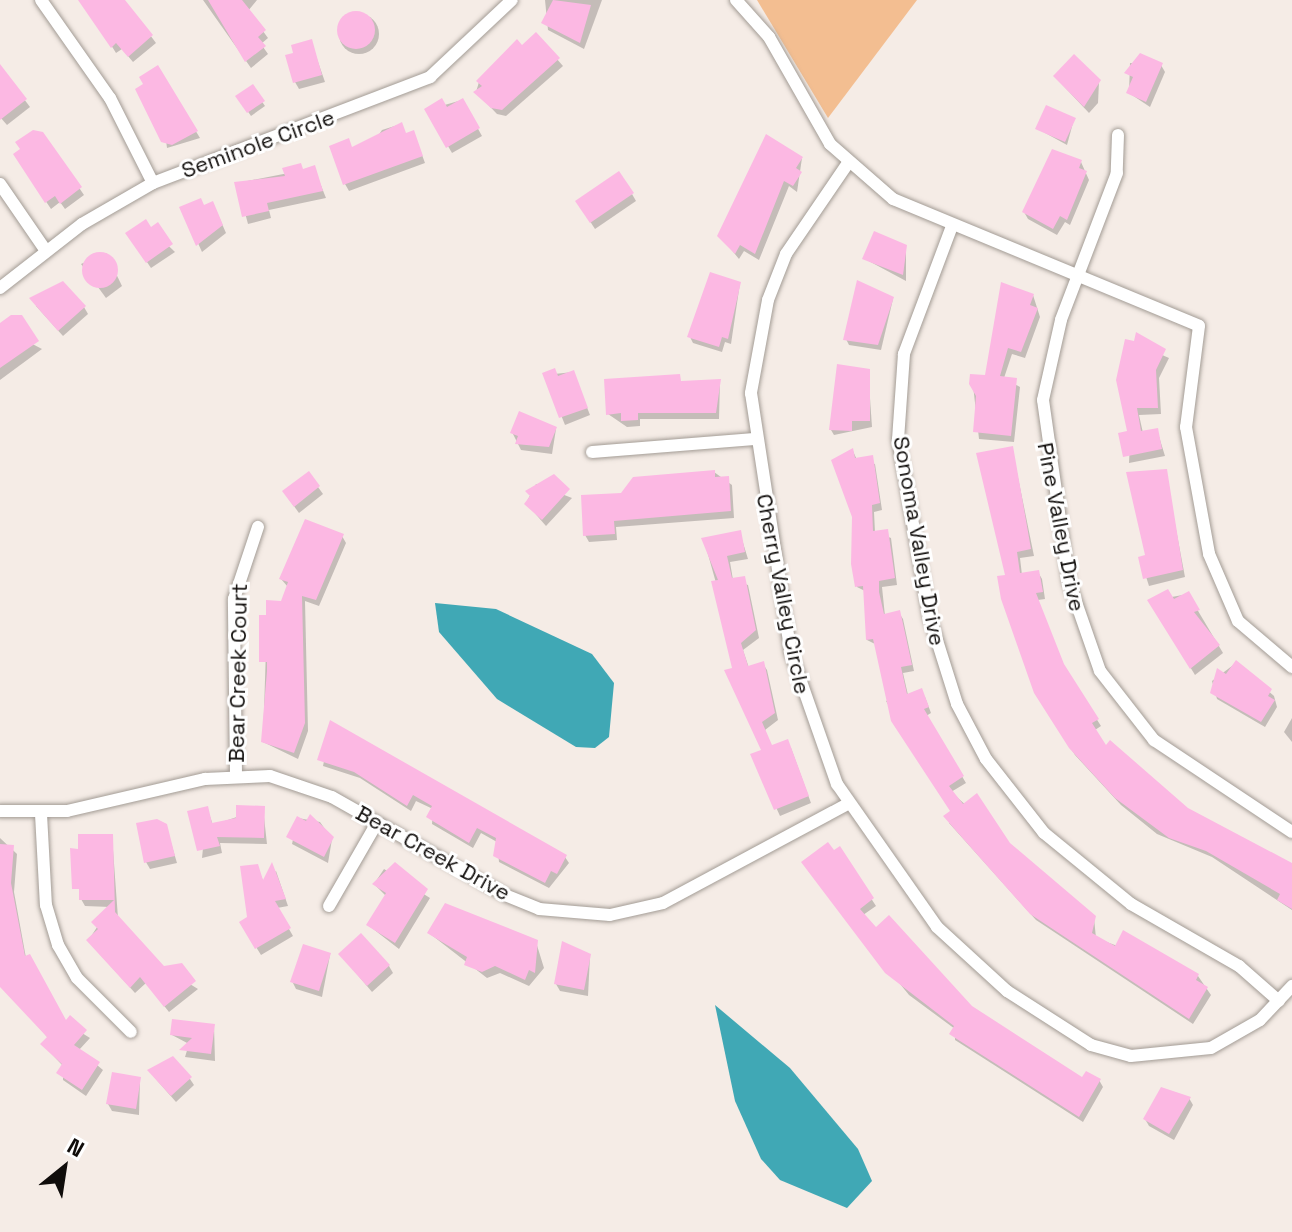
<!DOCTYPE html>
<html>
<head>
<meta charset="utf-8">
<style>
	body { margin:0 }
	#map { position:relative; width:1292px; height:1232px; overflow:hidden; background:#f5ece6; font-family:"Space Grotesk",sans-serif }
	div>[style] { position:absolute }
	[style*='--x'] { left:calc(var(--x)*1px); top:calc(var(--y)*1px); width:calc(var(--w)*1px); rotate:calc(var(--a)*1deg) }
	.green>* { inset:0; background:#f3be91 }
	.water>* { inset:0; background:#40a8b5 }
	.shadow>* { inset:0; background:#0003 }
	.round { border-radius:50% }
	.building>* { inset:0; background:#fcb8e3 }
	.roads { filter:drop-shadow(0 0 2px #a39c95) drop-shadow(0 0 2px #a39c95) }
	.street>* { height:12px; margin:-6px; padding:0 6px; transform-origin:6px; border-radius:6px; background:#fff }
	span { translate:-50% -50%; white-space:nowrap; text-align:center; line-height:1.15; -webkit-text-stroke:6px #fff; paint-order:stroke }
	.street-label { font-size:22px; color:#100d0b }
	.north { position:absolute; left:24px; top:1128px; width:80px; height:80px; -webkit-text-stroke:6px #fff; paint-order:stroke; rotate:30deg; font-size:22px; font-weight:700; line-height:32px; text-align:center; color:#100d0b }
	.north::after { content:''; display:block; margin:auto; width:28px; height:36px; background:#100d0b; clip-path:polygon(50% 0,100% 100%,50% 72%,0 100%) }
</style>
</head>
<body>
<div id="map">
	<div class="green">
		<i style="clip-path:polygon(757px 0,917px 0,828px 118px)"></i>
	</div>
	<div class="water">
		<i style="clip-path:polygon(435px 603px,496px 609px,592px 654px,614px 683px,609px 737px,595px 748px,576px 747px,497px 699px,439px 632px)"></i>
		<i style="clip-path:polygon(715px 1005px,790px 1068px,858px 1149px,872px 1181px,847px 1208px,780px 1180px,761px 1159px,735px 1101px)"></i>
	</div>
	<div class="shadow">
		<i style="clip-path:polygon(83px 0,124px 0,156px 43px,133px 62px,122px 49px,116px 53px)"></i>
		<i style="clip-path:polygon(203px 0,257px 0,248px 11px,268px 38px,261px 44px,268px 54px,251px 68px)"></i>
		<i style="clip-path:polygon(545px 0,602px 0,584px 49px,548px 30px)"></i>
		<i class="round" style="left:339px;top:14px;width:40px;height:40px"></i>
		<i style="clip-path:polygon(536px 35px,563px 66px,506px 116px,497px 114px,476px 92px,479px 82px)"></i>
		<i style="clip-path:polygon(311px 42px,325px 82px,299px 89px,295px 82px)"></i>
		<i style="clip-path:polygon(1130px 63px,1161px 65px,1165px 72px,1150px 107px,1129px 93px)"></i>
		<i style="clip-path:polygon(0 67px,30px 107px,7px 125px,0 117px)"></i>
		<i style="clip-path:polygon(157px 68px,200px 138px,167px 148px)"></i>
		<i style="clip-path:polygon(1055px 77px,1099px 82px,1098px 103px,1089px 113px)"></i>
		<i style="clip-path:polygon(252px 87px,265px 106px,251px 116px,238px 97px)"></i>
		<i style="clip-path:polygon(462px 100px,482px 136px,452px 153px,427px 110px)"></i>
		<i style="clip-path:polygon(1074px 119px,1067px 145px,1038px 129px)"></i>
		<i style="clip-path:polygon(401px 124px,406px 135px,414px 133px,425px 163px,349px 191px,345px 184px,382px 130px)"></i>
		<i style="clip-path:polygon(42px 133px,84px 195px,65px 209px,60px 202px,51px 209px,19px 161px)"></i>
		<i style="clip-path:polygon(802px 158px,797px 192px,789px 186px,759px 260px,744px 251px,739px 259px,720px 236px)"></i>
		<i style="clip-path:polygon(1081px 162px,1089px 180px,1070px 225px,1065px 222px,1057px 235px,1028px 219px,1024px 212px)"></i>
		<i style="clip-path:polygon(314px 168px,326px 198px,269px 210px,271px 218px,248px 224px,237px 183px)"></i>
		<i style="clip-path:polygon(632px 194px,636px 201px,595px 229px,582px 209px)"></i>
		<i style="clip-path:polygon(204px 207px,216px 210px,226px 233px,202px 252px,182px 208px)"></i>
		<i style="clip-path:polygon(151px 229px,175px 252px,151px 268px,132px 240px)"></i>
		<i style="clip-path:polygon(906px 246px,906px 281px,865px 259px)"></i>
		<i style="clip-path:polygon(106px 253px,122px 286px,106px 298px,81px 264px)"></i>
		<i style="clip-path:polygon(740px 283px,731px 344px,725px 342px,722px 352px,693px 343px,690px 337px)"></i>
		<i style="clip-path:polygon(1033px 295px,1040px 317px,1025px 358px,1012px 354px,1004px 378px,1020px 387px,1014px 442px,979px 439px,972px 376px,987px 377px)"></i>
		<i style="clip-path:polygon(893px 299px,881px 350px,849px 345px,846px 339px)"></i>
		<i style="clip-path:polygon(36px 306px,84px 307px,88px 314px,63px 336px)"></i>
		<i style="clip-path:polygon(0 327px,42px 349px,0 380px)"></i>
		<i style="clip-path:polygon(1135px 343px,1169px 358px,1159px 378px,1161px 414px,1139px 415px,1143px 433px,1157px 430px,1165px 456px,1129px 463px)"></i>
		<i style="clip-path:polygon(868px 370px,872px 427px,834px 435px,831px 430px)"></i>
		<i style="clip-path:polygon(573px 372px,590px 415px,565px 425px,545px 375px)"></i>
		<i style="clip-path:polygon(606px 381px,720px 381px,719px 419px,640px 419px,640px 426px,627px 427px,608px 414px)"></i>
		<i style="clip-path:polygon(556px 429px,552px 454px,521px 450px,512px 432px)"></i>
		<i style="clip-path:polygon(1012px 448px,1034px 556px,1020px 558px,1022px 575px,1038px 572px,1042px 579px,1045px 599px,1038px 600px,1065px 670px,1101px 726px,1095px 730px,1105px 748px,1187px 810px,1292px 865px,1292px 910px,1212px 857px,1157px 834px,1121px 805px,1075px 755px,1035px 692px,1007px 576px)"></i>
		<i style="clip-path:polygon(853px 451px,857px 460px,875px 464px,882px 510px,874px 512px,875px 532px,891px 538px,897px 585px,882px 587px,885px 616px,899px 613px,903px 619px,914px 671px,903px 673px,908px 695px,925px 697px,931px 713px,926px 716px,966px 783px,951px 792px,1094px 918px,1096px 938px,1198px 976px,1211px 995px,1193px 1024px,1036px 920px,949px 823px,952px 812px,886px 701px,894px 698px,877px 645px,867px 640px,867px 592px,857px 587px)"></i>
		<i style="clip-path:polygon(1165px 471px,1185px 577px,1149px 586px,1140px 558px,1148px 557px)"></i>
		<i style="clip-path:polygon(714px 472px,732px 485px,734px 518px,616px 527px,617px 540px,589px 542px,585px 535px,622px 495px)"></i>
		<i style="clip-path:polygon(308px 473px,323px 494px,299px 513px,288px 498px)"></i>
		<i style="clip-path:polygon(536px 484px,572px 498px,546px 526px,526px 503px)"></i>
		<i style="clip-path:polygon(740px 533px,748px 559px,730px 562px,733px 580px,748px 585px,759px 638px,743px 650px,749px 668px,763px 664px,767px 670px,778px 720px,765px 730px,772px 748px,791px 748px,811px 803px,780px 816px,752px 755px,763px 751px,704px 540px)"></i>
		<i style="clip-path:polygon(342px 536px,346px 543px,319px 606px,305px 601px,308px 731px,298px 759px,263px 742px,267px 617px,283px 603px,288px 587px,281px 579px)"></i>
		<i style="clip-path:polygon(1188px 594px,1223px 653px,1195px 675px,1150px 601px)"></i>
		<i style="clip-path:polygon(1236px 663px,1274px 696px,1277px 707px,1265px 727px,1217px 699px,1212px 681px)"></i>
		<i style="clip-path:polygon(1292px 718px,1292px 742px,1284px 732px)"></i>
		<i style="clip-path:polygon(332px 723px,565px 857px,569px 863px,549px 888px,499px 862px,497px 842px,481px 833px,473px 848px,432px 824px,433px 809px,416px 801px,411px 811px,360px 778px,323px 766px)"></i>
		<i style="clip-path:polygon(207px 808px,213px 825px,263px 808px,267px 844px,220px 843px,222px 853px,202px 858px)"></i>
		<i style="clip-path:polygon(298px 818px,320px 822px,332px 839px,328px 863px,292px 844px)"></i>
		<i style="clip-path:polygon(166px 826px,177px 863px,150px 869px,146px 862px)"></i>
		<i style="clip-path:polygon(112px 836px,118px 918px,164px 968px,198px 989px,169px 1012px,146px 983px,135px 993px,88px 941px,110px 907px,85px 906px,81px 899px,80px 851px)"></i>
		<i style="clip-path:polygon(0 838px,17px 854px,14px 892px,26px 958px,66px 1023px,90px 1038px,79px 1050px,103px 1070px,86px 1096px,63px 1080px,63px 1066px,43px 1045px,48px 1038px,0 982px)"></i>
		<i style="clip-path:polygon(839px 849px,876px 906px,863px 915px,876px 930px,971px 1007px,1083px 1080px,1099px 1080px,1103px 1087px,1083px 1122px,955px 1040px,955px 1029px,909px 995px,807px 869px)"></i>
		<i style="clip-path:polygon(257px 866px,264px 883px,276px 871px,288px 906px,277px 908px,293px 936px,261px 955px,241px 923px,249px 918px)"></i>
		<i style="clip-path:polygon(384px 869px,430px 898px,399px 949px,368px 925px,386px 896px,374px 884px)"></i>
		<i style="clip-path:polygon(429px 933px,536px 942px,544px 968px,529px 986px,500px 973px,487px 978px)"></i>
		<i style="clip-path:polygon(340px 954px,389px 966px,393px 973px,372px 992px)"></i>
		<i style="clip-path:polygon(330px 955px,322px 997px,296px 989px,292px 981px)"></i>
		<i style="clip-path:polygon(590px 956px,588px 996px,560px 991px,556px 984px)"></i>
		<i style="clip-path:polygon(214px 1026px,215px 1061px,185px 1057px,189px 1044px,172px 1035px)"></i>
		<i style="clip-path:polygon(154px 1077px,190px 1079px,194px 1085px,176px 1102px)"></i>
		<i style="clip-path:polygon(140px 1079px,139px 1115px,112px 1111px,108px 1104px)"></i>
		<i style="clip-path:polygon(1189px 1098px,1193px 1105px,1174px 1140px,1149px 1126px,1145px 1119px)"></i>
	</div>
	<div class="building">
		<i style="clip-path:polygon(78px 0,125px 0,153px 35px,128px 57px,116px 43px,111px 48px)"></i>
		<i style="clip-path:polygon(208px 0,242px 0,266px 30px,258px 37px,266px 46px,245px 62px)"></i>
		<i style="clip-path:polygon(553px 0,591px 5px,580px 43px,541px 23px)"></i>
		<i class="round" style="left:337px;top:11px;width:38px;height:38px"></i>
		<i style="clip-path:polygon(536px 32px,560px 58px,502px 110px,491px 108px,473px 92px,482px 86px,476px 81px,517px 39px,522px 45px)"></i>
		<i style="clip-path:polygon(312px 39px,322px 75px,293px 83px,285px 55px,293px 53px,291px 45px)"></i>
		<i style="clip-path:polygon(1140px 53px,1163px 63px,1146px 102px,1126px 93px,1133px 77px,1124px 73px)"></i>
		<i style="clip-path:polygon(1074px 54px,1101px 80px,1084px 107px,1053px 76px)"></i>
		<i style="clip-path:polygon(0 64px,27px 99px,0 120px)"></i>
		<i style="clip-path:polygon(158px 65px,198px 131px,172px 145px,161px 142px,135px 89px,143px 84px,139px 77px)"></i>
		<i style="clip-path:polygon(253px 84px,265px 101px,247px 113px,235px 96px)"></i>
		<i style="clip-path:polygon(442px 98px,447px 107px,463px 98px,480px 128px,446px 148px,424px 109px)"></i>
		<i style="clip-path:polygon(1046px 105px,1076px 118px,1065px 142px,1035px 129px)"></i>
		<i style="clip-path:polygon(402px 122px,406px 133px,414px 130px,423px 156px,343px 185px,329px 146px,349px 138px,352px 147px)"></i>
		<i style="clip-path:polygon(33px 130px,43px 132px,82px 187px,60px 204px,55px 196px,45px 203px,13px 154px,20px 149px,15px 142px)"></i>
		<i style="clip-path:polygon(766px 134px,803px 157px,796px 168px,802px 172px,793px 186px,784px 181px,755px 254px,740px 245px,735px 254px,717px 236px)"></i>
		<i style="clip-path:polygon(1052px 149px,1082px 160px,1079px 168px,1087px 171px,1067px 220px,1060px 216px,1053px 229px,1022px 212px)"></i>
		<i style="clip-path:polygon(301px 163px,303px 169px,315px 165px,323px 191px,267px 203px,269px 211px,242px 217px,234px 182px,285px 176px,282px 168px)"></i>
		<i style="clip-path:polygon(619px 171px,634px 193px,590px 223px,575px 201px)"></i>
		<i style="clip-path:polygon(201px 198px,204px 205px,213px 201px,223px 225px,196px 246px,179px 207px)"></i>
		<i style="clip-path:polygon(146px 219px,151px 227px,158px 222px,173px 244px,146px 263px,125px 233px)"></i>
		<i style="clip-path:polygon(874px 231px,907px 245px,903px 275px,862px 259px)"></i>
		<i class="round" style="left:82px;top:252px;width:36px;height:36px"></i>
		<i style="clip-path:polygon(710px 272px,741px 282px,728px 339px,722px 337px,719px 347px,687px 337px)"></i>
		<i style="clip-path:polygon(857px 280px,894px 297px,878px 345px,843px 340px)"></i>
		<i style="clip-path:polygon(63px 281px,86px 306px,58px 331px,29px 298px)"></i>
		<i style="clip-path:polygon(1001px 282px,1034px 294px,1030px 305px,1038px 308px,1021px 352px,1008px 348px,1000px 376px,1017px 378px,1011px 436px,973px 432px,976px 396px,969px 384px,970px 374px,985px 375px)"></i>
		<i style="clip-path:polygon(11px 315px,22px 315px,39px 341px,0 368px,0 323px)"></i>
		<i style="clip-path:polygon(1136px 332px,1166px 349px,1156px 370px,1158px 408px,1137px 408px,1141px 431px,1158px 428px,1162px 449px,1123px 457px,1118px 433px,1127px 431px,1116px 380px,1125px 339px,1134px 341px)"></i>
		<i style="clip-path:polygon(837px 364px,870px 369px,870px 421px,852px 421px,852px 431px,829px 430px)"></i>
		<i style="clip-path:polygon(555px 368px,558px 376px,574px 370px,588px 408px,559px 418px,542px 373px)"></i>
		<i style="clip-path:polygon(680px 374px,681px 381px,721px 379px,716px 413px,638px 413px,638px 420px,621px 421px,621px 413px,606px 415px,604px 379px)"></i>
		<i style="clip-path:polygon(519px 411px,557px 427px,549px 447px,515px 444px,518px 436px,510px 433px)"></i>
		<i style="clip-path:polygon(1013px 446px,1031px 549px,1017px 552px,1020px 573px,1039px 570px,1043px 592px,1036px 593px,1064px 664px,1099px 719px,1092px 723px,1106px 745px,1110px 740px,1188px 808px,1292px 863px,1292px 909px,1277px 900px,1280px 894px,1206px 851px,1169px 838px,1115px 798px,1069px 748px,1034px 693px,1001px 599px,997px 576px,1005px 575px,976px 453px)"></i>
		<i style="clip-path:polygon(853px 448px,855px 458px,873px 455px,880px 503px,872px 505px,873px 531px,888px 529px,895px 578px,879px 581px,879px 592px,884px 614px,900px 610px,912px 665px,901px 667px,907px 694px,922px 688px,929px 707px,924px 709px,964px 776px,949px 786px,963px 804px,977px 793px,1010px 843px,1096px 916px,1092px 933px,1115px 946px,1123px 930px,1199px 974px,1196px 980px,1208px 987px,1189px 1019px,1030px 914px,943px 816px,950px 811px,891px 721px,873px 639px,866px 640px,863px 586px,855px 587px,851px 564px,852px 517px,831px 460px)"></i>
		<i style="clip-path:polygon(1167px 469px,1183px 570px,1143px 579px,1138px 557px,1145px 555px,1126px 472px)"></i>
		<i style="clip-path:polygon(715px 470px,715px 477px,729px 476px,731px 511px,614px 521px,615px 534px,583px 536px,581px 495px,621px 493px,633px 477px)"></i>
		<i style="clip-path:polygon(309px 471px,320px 486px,294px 507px,282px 491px)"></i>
		<i style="clip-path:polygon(554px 474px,570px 489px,542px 520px,524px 504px,530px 496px,525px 491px)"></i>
		<i style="clip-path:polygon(305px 519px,344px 534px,316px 600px,302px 596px,305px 723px,294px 753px,261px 742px,267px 671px,267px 662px,259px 662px,259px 615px,266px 615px,266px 600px,281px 601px,288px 582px,279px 579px)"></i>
		<i style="clip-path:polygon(741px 530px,745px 552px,727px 556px,732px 578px,745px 576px,756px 630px,741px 643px,748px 666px,764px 661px,775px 713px,762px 722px,772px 745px,788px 739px,809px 796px,774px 810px,750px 754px,761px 750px,724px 670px,732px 668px,711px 581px,718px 580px,701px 538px)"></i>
		<i style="clip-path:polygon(1168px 589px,1174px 599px,1189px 591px,1200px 610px,1194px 612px,1220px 645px,1190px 669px,1147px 600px)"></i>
		<i style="clip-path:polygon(1236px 660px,1272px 689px,1268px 696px,1275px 700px,1261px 722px,1210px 693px,1217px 668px,1226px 674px)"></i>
		<i style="clip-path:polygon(330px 720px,567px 855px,557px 874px,551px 871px,545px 883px,493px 856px,496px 838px,477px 828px,469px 843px,426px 817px,432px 806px,413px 795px,407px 806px,354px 772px,317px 760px)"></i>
		<i style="clip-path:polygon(236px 805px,265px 806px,264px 838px,217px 837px,220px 846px,197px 851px,187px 811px,208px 806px,212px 823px,236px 818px)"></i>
		<i style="clip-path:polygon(310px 814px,334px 837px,324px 857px,286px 837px,297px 816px,306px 821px)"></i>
		<i style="clip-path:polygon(157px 819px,167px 824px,175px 856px,144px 863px,136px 823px)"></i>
		<i style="clip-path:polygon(78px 834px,113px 834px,115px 912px,164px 966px,182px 963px,196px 981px,164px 1007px,140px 977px,130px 988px,86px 940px,98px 929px,91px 922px,114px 900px,79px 900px,79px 889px,72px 889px,70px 848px,78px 849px)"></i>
		<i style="clip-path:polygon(828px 842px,834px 850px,840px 846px,874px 898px,860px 909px,876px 927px,889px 915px,972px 1006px,1082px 1077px,1086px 1071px,1101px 1079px,1079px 1117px,949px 1034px,954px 1026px,885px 973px,801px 862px)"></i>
		<i style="clip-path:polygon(0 844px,14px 845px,11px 883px,25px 956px,30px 954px,66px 1020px,70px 1015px,87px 1030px,74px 1045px,100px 1062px,82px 1090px,56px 1073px,62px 1064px,40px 1044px,47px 1037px,0 987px)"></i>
		<i style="clip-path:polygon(272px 862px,286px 899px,275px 901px,291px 928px,255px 949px,239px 922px,247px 917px,240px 866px,258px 864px,263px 880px)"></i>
		<i style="clip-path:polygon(395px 862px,428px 889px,395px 943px,366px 925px,386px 893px,372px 884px)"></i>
		<i style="clip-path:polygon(445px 903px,538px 940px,535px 973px,529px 970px,525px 980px,495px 966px,482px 972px,464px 965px,467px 957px,427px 933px)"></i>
		<i style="clip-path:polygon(361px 933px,390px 965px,367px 986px,338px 954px)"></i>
		<i style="clip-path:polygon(562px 941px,591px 954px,584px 990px,554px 984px)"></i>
		<i style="clip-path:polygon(303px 944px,331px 953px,319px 991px,290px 982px)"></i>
		<i style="clip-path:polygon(172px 1019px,215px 1024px,211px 1054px,179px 1050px,192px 1038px,170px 1035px)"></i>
		<i style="clip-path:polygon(173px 1056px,192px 1077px,171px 1096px,147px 1070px)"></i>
		<i style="clip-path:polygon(112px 1072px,141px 1077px,136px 1109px,106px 1104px)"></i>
		<i style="clip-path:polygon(1161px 1087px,1191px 1097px,1169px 1134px,1143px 1119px)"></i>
	</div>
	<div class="roads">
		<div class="street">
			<i style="--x:41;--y:0;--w:120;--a:54.9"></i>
			<i style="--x:110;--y:98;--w:95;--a:63.2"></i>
			<i style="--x:736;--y:0;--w:50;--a:48.3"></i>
			<i style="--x:769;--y:37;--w:123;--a:60.3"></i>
			<i style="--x:830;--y:144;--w:84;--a:41.1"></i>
			<i style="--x:893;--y:199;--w:331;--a:22.5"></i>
			<i style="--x:1199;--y:326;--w:102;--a:97.3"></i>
			<i style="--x:1186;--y:427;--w:129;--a:79.7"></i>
			<i style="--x:1209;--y:554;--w:73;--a:66.6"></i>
			<i style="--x:1238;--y:621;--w:71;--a:40.4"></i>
			<i style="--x:1118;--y:135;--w:38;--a:92"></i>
			<i style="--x:1117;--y:173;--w:157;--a:110.9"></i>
			<i style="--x:1061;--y:320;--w:82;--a:102.7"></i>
			<i style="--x:1043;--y:400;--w:184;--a:81.9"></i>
			<i style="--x:1069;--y:582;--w:94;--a:70.8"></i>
			<i style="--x:1100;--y:671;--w:88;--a:52"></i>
			<i style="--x:1154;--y:740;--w:166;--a:33.7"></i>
			<i style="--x:848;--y:163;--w:110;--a:124.3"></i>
			<i style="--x:786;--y:254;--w:49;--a:111.4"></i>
			<i style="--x:768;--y:300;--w:95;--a:100.4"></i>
			<i style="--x:751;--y:393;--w:263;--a:81.3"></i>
			<i style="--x:791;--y:653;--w:139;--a:70.7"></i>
			<i style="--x:837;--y:784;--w:174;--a:55"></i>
			<i style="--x:937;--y:927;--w:95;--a:42.4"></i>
			<i style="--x:1007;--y:991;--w:100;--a:32.7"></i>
			<i style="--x:1091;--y:1045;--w:41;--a:15.4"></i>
			<i style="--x:1131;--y:1056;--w:80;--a:-5.7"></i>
			<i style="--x:1211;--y:1048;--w:56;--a:-29.7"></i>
			<i style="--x:1260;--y:1020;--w:47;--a:-46.7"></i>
			<i style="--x:0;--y:184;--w:81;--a:55.5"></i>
			<i style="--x:952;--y:226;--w:137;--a:110.6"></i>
			<i style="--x:904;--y:354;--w:85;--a:94"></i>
			<i style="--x:898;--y:439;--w:179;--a:80"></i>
			<i style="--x:929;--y:615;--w:93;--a:72.5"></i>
			<i style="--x:957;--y:704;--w:62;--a:62.2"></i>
			<i style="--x:986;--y:759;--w:94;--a:51.9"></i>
			<i style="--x:1044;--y:833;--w:112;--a:39.2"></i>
			<i style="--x:1131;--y:904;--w:125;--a:29.9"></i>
			<i style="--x:1239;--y:966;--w:53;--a:41.2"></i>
			<i style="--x:0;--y:288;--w:104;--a:-38"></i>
			<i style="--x:82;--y:224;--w:82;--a:-30"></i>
			<i style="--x:153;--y:183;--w:297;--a:-20.9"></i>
			<i style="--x:430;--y:77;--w:112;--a:-43.2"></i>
			<i style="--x:592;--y:452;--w:163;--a:-4.6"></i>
			<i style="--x:236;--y:774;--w:175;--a:-90.7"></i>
			<i style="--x:234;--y:599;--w:76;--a:-71.6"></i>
			<i style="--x:0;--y:811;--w:67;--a:0"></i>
			<i style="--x:67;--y:811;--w:142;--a:-13.1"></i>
			<i style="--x:205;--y:779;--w:65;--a:-2.6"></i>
			<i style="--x:270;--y:776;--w:65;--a:18.7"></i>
			<i style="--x:332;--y:797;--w:199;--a:29.5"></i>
			<i style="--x:505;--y:895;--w:37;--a:22"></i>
			<i style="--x:539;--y:909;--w:71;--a:4.8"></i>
			<i style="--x:610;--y:915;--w:54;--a:-12.8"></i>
			<i style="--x:663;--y:903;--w:210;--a:-28.2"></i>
			<i style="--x:41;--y:814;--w:91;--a:86.9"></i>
			<i style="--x:46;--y:905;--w:42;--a:73.3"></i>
			<i style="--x:58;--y:945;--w:38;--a:60"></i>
			<i style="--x:77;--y:978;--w:76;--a:45"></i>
			<i style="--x:329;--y:906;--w:96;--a:-60"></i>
		</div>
	</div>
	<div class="street-label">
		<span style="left:258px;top:144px;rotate:-20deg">Seminole Circle</span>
		<span style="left:1061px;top:527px;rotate:79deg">Pine Valley Drive</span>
		<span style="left:919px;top:541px;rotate:80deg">Sonoma Valley Drive</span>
		<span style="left:783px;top:594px;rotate:79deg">Cherry Valley Circle</span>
		<span style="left:238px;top:673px;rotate:-89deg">Bear Creek Court</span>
		<span style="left:433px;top:853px;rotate:29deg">Bear Creek Drive</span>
	</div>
	<div class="north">N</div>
</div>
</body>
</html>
